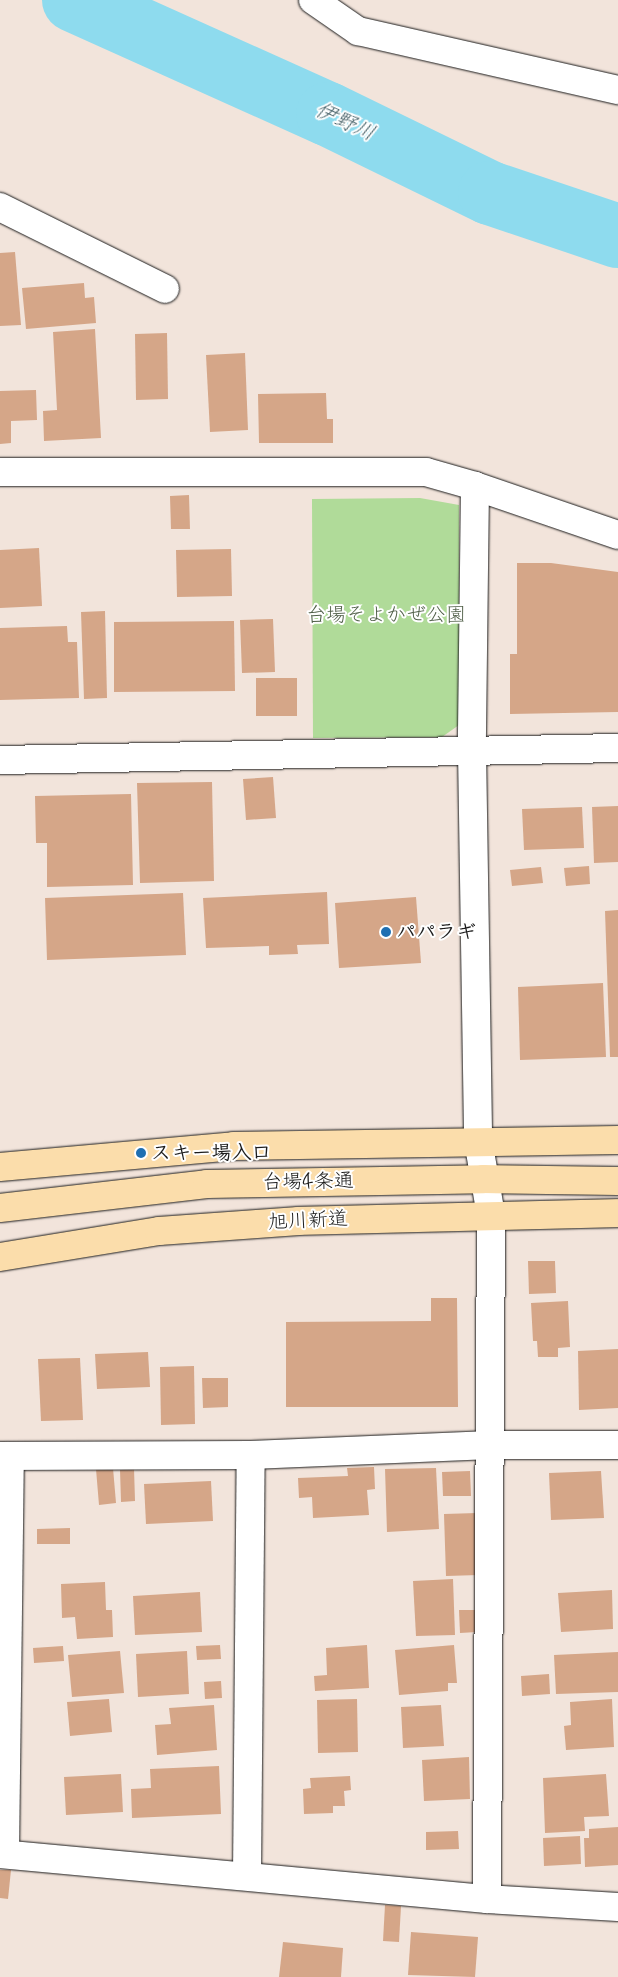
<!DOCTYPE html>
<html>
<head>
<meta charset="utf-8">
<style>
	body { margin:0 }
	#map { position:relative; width:618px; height:1977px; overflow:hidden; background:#f2e4db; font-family:Mynerve,"Klee One",sans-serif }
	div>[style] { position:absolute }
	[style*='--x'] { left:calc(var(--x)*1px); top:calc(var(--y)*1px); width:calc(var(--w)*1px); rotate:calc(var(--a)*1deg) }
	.green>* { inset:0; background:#b0db99 }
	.river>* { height:64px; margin:-32px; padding:0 32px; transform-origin:32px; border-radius:32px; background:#8edbee }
	.building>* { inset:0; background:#d5a688 }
	.roads { filter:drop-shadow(0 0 1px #1c1c1c) drop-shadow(0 0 1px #1c1c1c) }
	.minor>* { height:28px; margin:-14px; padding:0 14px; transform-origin:14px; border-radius:14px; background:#fff }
	.highway>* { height:28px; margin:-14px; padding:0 14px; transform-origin:14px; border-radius:14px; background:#fbddab }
	.dots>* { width:14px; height:14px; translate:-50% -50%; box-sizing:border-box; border:2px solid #fff; border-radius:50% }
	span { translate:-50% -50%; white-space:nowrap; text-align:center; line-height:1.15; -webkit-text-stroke:4px #fff; paint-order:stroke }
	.park-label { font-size:20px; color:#505f48 }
	.poi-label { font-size:20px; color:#1c1c1c; font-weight:700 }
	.left { translate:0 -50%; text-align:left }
	.street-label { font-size:20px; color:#1c1c1c }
	.water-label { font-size:21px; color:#445f66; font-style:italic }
</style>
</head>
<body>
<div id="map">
	<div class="green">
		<i style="clip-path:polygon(420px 498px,459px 505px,459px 725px,442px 737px,313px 738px,312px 499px)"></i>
	</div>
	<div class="river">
		<i style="--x:74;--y:0;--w:278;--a:24.2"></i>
		<i style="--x:328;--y:114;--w:180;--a:26"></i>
		<i style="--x:490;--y:193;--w:135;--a:18.6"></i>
	</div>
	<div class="building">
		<i style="clip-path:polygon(15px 252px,21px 325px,0 326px,0 253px)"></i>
		<i style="clip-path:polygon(84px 283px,85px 298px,94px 297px,96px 323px,26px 329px,22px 288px)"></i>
		<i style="clip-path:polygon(95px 329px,101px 438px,44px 441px,43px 411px,57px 410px,53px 332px)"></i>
		<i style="clip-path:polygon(167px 333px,168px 399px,136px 400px,135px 334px)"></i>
		<i style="clip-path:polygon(245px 353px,248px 430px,210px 432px,206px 355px)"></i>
		<i style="clip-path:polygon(36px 390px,37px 420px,11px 421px,11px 443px,0 444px,0 391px)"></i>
		<i style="clip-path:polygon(326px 393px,327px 419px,333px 419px,333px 443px,259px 443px,258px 394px)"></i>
		<i style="clip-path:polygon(189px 495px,190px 529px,171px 529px,170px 496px)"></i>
		<i style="clip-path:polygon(39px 548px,42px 606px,0 608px,0 550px)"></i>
		<i style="clip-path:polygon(231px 549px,232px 596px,177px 597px,176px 550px)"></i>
		<i style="clip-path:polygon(517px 563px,551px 563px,618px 572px,618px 712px,510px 714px,510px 654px,517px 654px)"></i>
		<i style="clip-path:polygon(105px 611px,107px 698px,84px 699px,81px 612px)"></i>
		<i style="clip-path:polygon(273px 619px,275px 672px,242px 673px,240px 620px)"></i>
		<i style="clip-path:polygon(234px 621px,235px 691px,114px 692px,114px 622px)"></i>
		<i style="clip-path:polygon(67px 626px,68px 642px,77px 642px,79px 698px,0 700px,0 628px)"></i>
		<i style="clip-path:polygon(256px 678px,297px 678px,297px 716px,256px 716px)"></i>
		<i style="clip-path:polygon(273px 777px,276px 818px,246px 820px,243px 779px)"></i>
		<i style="clip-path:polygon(212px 782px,214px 881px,140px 883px,137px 783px)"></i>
		<i style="clip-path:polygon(131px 794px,133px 885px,47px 887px,47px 843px,36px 843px,35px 796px)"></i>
		<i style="clip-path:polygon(618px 806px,618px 862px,594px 863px,592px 807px)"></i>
		<i style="clip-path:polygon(582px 807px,584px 848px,524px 850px,522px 809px)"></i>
		<i style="clip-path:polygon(589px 866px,590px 884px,566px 886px,564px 868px)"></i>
		<i style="clip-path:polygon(541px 867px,543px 883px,512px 886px,510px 870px)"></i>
		<i style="clip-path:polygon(327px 892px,329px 944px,297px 945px,298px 954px,269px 955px,269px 946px,206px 948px,203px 898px)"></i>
		<i style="clip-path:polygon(183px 893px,186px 955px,47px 960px,45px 898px)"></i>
		<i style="clip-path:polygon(416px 897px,421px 963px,339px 968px,335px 903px)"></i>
		<i style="clip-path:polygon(618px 910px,618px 1057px,610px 1057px,605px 911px)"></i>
		<i style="clip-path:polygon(603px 983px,606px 1057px,520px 1060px,518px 987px)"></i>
		<i style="clip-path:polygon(528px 1261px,555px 1261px,556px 1293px,529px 1294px)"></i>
		<i style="clip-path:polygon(431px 1298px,457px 1298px,458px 1407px,286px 1407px,286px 1322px,431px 1321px)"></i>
		<i style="clip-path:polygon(568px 1301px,570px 1347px,558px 1348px,558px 1357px,538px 1357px,537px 1341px,533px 1341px,531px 1303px)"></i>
		<i style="clip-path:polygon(618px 1349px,618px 1408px,579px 1410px,578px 1351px)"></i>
		<i style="clip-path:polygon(148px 1352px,150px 1387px,97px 1389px,95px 1354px)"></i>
		<i style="clip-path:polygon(80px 1358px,83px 1420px,41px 1421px,38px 1359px)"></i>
		<i style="clip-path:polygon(194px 1366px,195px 1424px,161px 1425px,160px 1367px)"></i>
		<i style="clip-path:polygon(202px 1378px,228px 1378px,228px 1407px,203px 1408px)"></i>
		<i style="clip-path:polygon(374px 1467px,375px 1489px,367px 1490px,369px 1515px,313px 1518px,312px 1497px,299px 1498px,298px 1478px,348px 1476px,347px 1468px)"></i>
		<i style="clip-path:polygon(113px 1468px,116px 1503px,99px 1505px,96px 1469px)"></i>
		<i style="clip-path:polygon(134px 1468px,135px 1501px,121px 1502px,120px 1470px)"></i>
		<i style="clip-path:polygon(436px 1468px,439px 1529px,387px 1532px,385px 1469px)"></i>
		<i style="clip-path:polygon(470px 1471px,471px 1496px,443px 1496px,442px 1472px)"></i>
		<i style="clip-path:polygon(601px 1471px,604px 1518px,551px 1520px,549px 1473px)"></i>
		<i style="clip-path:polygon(211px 1481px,213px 1521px,146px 1524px,144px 1484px)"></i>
		<i style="clip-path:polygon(477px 1513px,479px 1575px,446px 1576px,444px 1514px)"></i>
		<i style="clip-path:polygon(70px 1528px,70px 1544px,37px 1544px,37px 1529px)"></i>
		<i style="clip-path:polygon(453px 1579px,455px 1635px,416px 1636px,413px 1581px)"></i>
		<i style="clip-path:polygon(105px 1582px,106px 1610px,112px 1610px,113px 1637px,77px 1639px,75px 1617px,62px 1618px,61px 1584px)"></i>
		<i style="clip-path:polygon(612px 1590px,613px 1629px,561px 1632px,558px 1593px)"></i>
		<i style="clip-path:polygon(200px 1592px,202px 1632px,135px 1635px,133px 1596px)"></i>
		<i style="clip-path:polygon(459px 1610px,477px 1610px,477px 1632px,460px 1633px)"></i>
		<i style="clip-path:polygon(220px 1645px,221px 1659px,197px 1660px,196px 1646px)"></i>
		<i style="clip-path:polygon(367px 1645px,369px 1688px,315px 1691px,314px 1676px,327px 1675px,326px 1648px)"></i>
		<i style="clip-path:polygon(454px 1645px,457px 1683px,448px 1683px,448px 1691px,399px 1695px,395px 1650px)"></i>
		<i style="clip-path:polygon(63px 1646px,64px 1661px,34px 1663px,33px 1648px)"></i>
		<i style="clip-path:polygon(120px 1651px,124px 1693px,72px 1697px,68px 1655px)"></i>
		<i style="clip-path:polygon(187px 1651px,189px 1694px,138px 1697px,136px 1654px)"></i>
		<i style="clip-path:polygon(618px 1652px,618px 1692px,556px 1694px,554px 1655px)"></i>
		<i style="clip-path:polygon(549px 1674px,550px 1694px,522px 1696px,521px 1676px)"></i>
		<i style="clip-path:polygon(221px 1681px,222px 1698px,205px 1699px,204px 1682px)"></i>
		<i style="clip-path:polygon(109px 1699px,112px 1732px,70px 1736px,67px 1702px)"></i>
		<i style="clip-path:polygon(357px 1699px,358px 1752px,318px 1753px,317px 1700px)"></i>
		<i style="clip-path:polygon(612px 1699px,614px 1747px,566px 1750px,564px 1726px,571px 1725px,570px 1702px)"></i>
		<i style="clip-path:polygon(214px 1705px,217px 1750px,157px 1755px,155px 1725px,171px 1724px,169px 1708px)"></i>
		<i style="clip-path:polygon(441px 1705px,444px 1746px,403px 1748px,401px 1707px)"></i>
		<i style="clip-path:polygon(469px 1757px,470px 1799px,424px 1801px,422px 1760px)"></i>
		<i style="clip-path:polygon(219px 1766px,221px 1814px,132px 1818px,131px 1789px,151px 1788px,150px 1769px)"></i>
		<i style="clip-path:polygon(121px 1774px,123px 1812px,66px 1815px,64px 1777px)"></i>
		<i style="clip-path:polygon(606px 1774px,609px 1816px,584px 1817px,585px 1831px,545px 1833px,543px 1778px)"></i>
		<i style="clip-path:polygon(350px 1776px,351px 1790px,344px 1791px,345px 1806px,333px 1806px,333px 1813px,304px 1814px,303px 1789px,311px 1788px,310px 1778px)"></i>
		<i style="clip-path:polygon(618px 1827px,618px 1865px,585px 1867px,584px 1838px,589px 1838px,589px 1829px)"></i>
		<i style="clip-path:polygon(458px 1831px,459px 1849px,426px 1850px,426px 1832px)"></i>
		<i style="clip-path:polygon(580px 1836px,581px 1864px,544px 1866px,543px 1838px)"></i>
		<i style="clip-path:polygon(0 1870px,11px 1870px,8px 1899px,0 1898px)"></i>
		<i style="clip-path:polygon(385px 1905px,401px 1906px,399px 1942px,383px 1941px)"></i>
		<i style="clip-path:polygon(411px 1932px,478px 1937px,475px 1977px,408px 1975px)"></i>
		<i style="clip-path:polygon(283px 1942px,343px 1948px,341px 1977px,279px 1977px)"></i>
	</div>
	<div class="roads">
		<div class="minor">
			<i style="--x:313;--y:0;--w:55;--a:34.6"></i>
			<i style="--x:358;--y:31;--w:267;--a:12.8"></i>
			<i style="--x:0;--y:207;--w:184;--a:26.4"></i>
			<i style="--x:0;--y:472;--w:426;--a:0"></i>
			<i style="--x:426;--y:472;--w:51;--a:15.9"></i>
			<i style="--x:475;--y:486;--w:151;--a:18.9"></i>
			<i style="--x:475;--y:486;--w:264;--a:90.7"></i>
			<i style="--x:472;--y:750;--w:390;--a:89.1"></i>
			<i style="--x:478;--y:1140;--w:76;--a:80.2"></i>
			<i style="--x:491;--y:1215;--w:684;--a:90.34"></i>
			<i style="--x:0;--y:760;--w:618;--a:-1.11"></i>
			<i style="--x:0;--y:1456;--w:251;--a:-0.2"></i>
			<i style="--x:251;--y:1455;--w:240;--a:-2.4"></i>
			<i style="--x:491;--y:1445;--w:127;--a:0"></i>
			<i style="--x:0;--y:1854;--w:489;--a:5.3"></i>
			<i style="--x:487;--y:1899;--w:131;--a:3.5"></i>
			<i style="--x:5;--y:1854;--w:398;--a:-89.3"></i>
			<i style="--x:247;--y:1876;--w:421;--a:-89.5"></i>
		</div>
		<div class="highway">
			<i style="--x:0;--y:1167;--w:235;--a:-5.1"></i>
			<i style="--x:234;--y:1146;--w:384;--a:-0.9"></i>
			<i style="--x:0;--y:1208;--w:208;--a:-6.6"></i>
			<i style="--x:207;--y:1184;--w:276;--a:-1"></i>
			<i style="--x:483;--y:1179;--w:135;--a:0.8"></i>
			<i style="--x:0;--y:1257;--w:161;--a:-9.3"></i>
			<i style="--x:159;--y:1231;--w:140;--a:-4.1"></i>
			<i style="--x:299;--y:1221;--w:319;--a:-1.4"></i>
		</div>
	</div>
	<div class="dots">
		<i style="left:386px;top:932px;background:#1f6fb2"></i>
		<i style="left:141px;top:1153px;background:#1f6fb2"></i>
	</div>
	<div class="park-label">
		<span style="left:386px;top:615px">台場そよかぜ公園</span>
	</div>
	<div class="poi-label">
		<span class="left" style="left:396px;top:932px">パパラギ</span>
		<span class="left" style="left:151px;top:1153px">スキー場入口</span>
	</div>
	<div class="street-label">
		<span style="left:308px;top:1182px;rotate:-1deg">台場4条通</span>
		<span style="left:308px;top:1221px;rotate:-3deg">旭川新道</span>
	</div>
	<div class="water-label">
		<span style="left:345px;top:122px;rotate:25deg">伊野川</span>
	</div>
</div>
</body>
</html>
